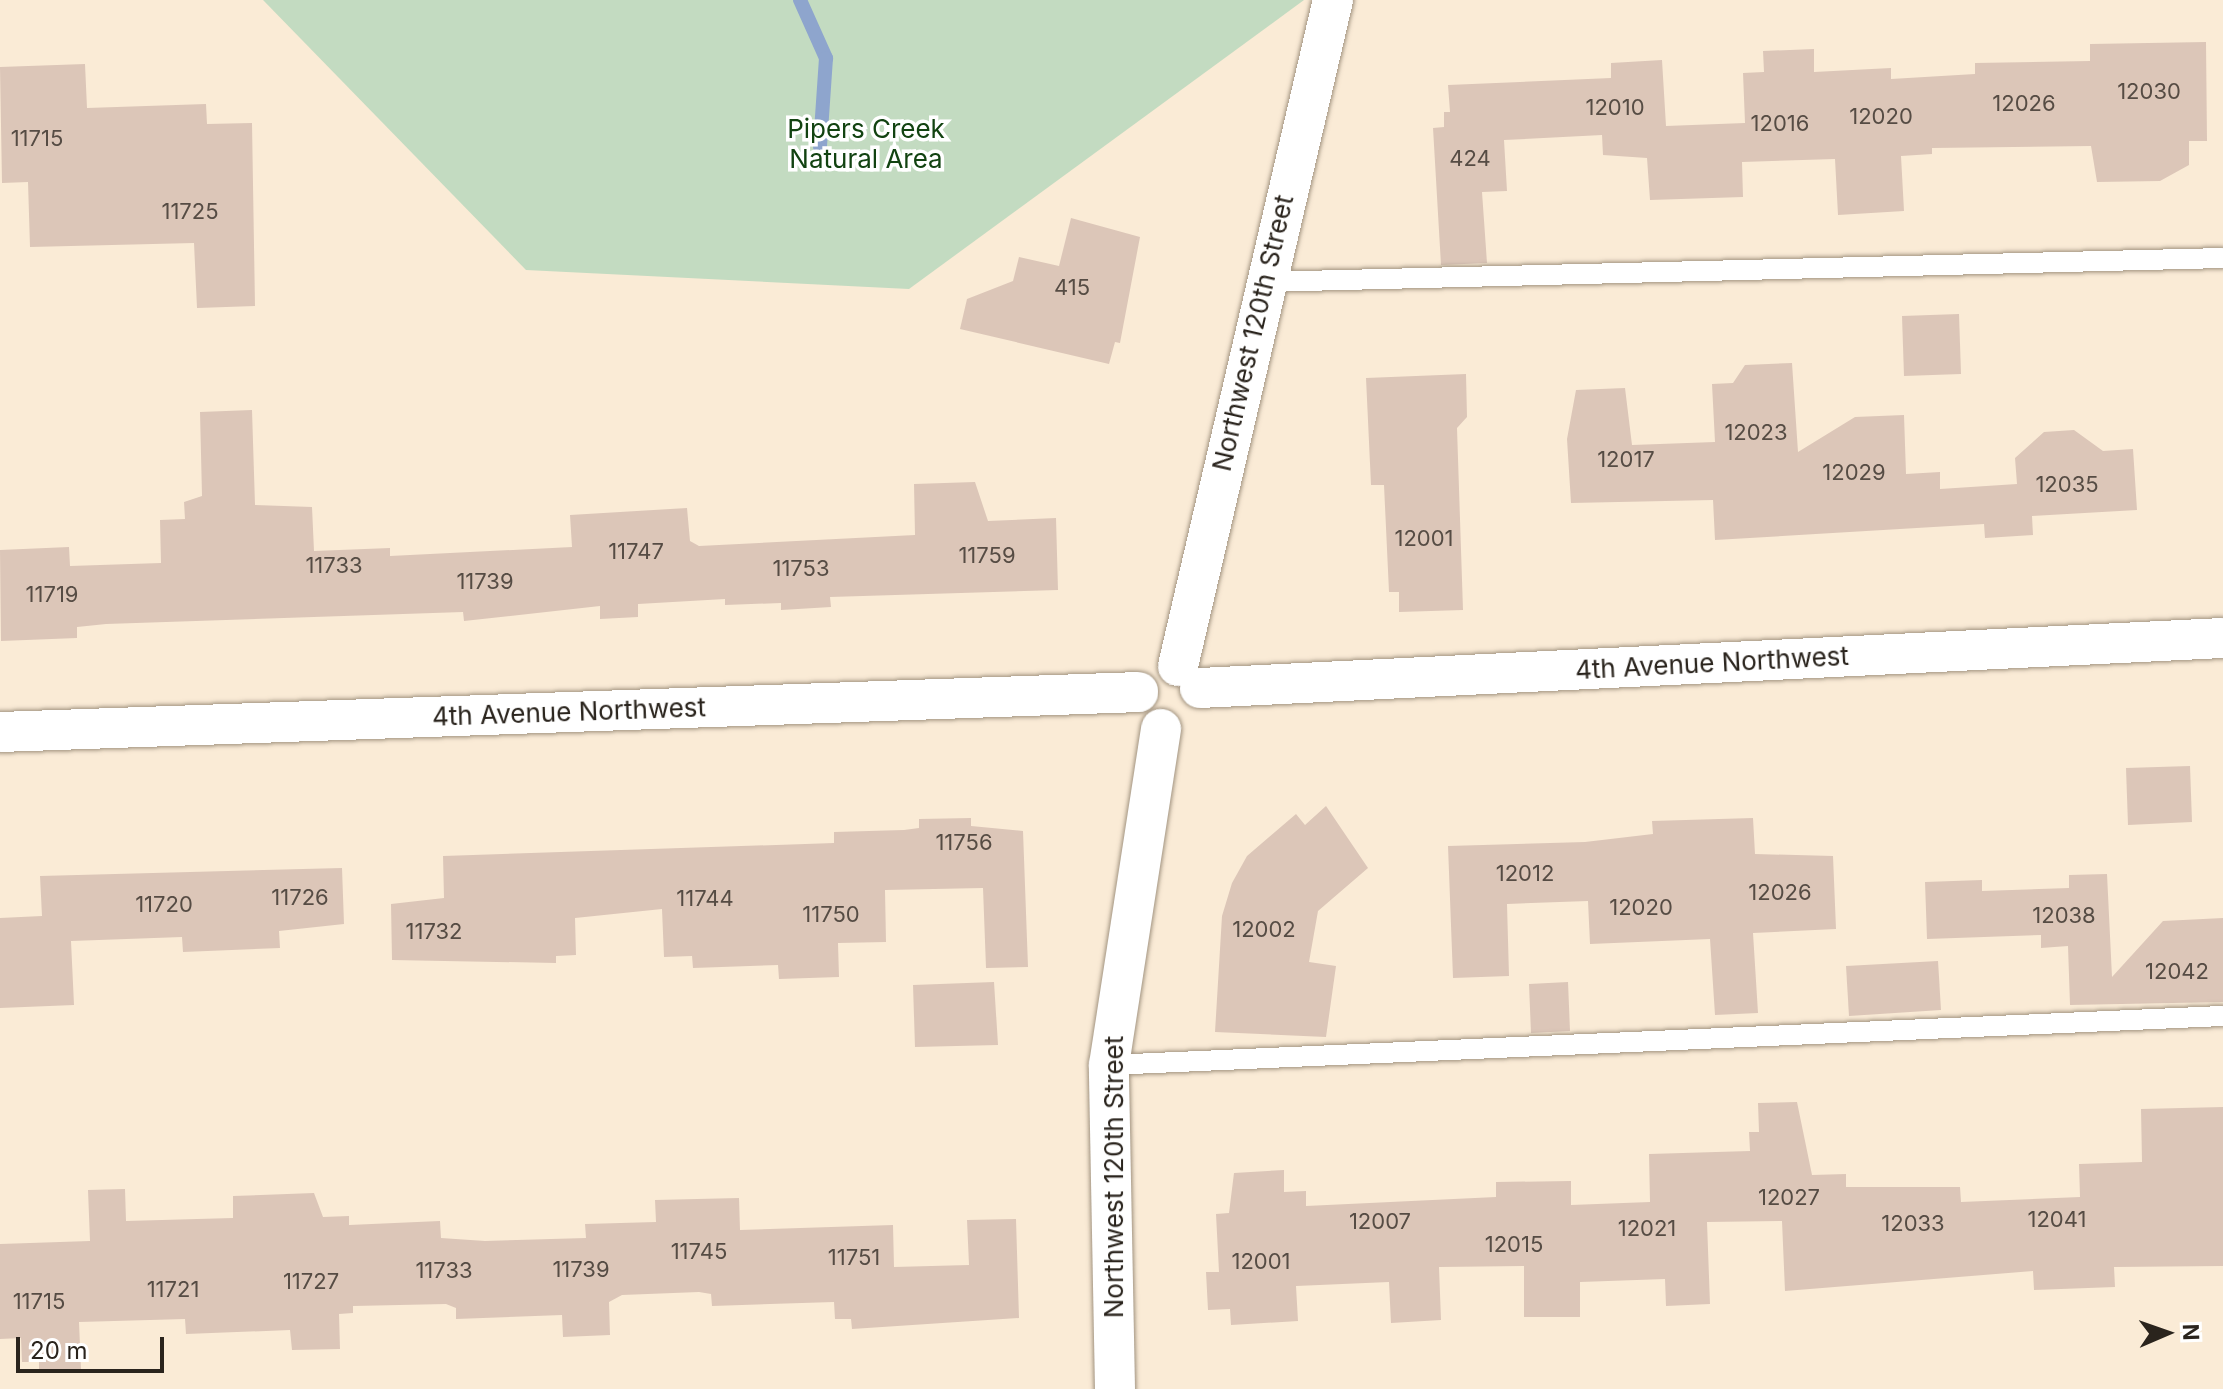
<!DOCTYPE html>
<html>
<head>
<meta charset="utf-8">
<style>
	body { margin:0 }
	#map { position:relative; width:2223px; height:1389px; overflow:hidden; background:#faebd6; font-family:Inter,sans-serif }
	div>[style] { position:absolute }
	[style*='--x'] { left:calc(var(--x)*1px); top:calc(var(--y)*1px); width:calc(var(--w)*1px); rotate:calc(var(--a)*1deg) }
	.green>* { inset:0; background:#c3dbc1 }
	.stream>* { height:14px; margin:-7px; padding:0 7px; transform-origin:7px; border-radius:7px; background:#8ea5cd }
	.building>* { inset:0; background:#dcc6b8 }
	.roads { filter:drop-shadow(0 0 2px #a29481) drop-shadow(0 0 2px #a29481) }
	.lane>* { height:20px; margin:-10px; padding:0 10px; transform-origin:10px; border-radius:10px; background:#fff }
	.street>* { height:40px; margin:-20px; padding:0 20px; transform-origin:20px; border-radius:20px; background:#fff }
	span { translate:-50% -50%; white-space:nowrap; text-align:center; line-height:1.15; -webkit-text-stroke:7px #fff; paint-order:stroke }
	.number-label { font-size:22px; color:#564c44 }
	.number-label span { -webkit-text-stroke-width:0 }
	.park-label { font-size:26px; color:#124311 }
	.street-label { font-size:26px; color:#2a241d }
	.north { position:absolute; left:2127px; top:1293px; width:80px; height:80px; -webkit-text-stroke:6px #fff; paint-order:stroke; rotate:88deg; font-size:22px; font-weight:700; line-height:32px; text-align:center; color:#2a241d }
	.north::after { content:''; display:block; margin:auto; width:28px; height:36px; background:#2a241d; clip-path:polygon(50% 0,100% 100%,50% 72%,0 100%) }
	.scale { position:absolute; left:16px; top:1337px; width:148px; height:36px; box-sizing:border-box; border:4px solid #2a241d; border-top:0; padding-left:10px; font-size:24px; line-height:28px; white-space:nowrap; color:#2a241d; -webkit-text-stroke:6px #fff; paint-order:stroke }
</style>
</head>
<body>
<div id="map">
	<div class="green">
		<i style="clip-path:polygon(263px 0,1304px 0,909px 289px,526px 270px)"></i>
	</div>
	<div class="stream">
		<i style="--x:800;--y:0;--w:64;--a:65.9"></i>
		<i style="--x:826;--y:58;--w:89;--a:93.9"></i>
	</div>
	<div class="building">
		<i style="clip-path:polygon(2206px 42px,2207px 141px,2189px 141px,2189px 165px,2160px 181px,2097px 182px,2091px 146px,1932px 148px,1932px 154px,1901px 156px,1904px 211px,1838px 215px,1835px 159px,1742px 162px,1743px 197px,1650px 200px,1647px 158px,1603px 155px,1602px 135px,1504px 140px,1507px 191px,1482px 192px,1487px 263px,1441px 265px,1433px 128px,1444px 127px,1444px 112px,1450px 112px,1448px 85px,1611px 78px,1611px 63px,1662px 60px,1666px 126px,1745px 123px,1743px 73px,1764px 72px,1763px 51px,1814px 49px,1814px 72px,1891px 68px,1891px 79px,1975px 74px,1975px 63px,2090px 61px,2090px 44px)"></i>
		<i style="clip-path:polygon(85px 64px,87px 108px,206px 104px,207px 124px,252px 123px,255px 306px,197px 308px,194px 243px,30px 247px,28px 182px,2px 183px,0 67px)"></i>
		<i style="clip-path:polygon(1071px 218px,1140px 237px,1120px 343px,1115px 342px,1109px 364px,960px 329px,967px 299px,1013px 281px,1019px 257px,1059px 266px)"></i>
		<i style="clip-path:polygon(1959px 314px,1961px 374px,1904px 376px,1902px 316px)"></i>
		<i style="clip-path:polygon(1792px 363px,1798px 452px,1855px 417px,1904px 415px,1906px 474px,1940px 472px,1940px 489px,2017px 484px,2015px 458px,2044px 432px,2074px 430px,2103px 451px,2133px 449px,2137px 510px,2032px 516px,2033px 535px,1985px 538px,1984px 524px,1715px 540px,1713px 500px,1571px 503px,1567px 439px,1576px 390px,1625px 388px,1632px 445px,1715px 442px,1712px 384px,1733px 383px,1745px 365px)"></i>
		<i style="clip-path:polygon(1466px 374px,1467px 417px,1457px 428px,1463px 610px,1399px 612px,1399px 592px,1389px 592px,1384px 485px,1371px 485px,1366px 378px)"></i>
		<i style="clip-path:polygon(252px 410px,255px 505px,312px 507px,314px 551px,390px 548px,390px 556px,572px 547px,570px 515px,687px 508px,690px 541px,699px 546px,915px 535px,914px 484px,975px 482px,988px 521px,1056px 518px,1058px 590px,830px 597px,831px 607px,781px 610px,781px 603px,725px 605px,725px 599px,638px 604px,638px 617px,600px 619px,600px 606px,464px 621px,463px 612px,106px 624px,77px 627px,77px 638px,1px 641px,0 550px,69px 547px,70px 566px,161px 563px,160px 520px,185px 519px,184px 502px,202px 496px,200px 412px)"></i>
		<i style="clip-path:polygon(2190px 766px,2192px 822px,2128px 825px,2126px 768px)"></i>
		<i style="clip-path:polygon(1326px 806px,1368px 868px,1318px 911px,1309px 962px,1336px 966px,1326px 1037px,1215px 1032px,1222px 916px,1232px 883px,1247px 856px,1296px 814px,1305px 825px)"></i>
		<i style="clip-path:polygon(971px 818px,971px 826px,1023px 831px,1028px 967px,986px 968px,983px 888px,885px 890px,886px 942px,838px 943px,839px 977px,779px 979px,778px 965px,693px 968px,692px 956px,664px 957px,662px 909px,575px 918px,576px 955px,556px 956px,556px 963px,392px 960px,391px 904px,444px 898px,443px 856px,834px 843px,834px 832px,904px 830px,919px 828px,919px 819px)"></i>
		<i style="clip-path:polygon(1753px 818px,1755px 854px,1833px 856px,1836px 929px,1753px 933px,1758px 1013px,1715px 1015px,1710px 939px,1590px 944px,1588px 901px,1507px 904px,1509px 976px,1453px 978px,1448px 846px,1585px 842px,1653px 834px,1652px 821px)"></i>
		<i style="clip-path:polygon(342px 868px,344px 924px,279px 931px,280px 948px,183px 952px,182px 937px,71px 941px,74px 1005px,0 1008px,0 918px,42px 916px,40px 876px)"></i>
		<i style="clip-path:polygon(2107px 874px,2112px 977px,2163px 921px,2223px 918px,2223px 1002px,2070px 1005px,2068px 946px,2041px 948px,2041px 935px,1927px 939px,1925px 882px,1982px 880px,1982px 891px,2069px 888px,2069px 875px)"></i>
		<i style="clip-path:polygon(1938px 961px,1941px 1010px,1849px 1016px,1846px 966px)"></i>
		<i style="clip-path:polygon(994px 982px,998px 1045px,915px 1047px,913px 985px)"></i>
		<i style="clip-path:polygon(1568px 982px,1570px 1031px,1531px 1033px,1529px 984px)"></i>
		<i style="clip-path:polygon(1797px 1102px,1812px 1175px,1846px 1174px,1846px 1187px,1960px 1187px,1961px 1202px,2080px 1197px,2079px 1164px,2142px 1162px,2141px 1109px,2223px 1107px,2223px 1266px,2114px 1267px,2115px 1287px,2034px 1290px,2033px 1271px,1785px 1291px,1782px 1221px,1707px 1222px,1710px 1304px,1666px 1306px,1665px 1279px,1580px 1282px,1580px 1317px,1524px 1317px,1524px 1266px,1439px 1267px,1441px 1320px,1391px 1323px,1389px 1282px,1296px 1286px,1298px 1321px,1231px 1325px,1230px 1309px,1208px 1310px,1206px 1272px,1219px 1272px,1216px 1214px,1229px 1213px,1234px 1173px,1284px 1170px,1284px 1192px,1306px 1191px,1306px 1206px,1496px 1197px,1496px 1182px,1571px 1181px,1571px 1205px,1650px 1202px,1649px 1154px,1750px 1151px,1749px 1132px,1759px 1132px,1758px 1103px)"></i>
		<i style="clip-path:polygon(125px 1189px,126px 1221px,233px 1218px,233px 1196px,314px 1193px,323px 1217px,349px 1216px,349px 1225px,440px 1221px,441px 1238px,485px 1241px,586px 1238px,585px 1224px,656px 1222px,655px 1200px,739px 1198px,740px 1230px,893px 1225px,894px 1267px,969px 1265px,967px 1220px,1016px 1219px,1019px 1318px,852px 1329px,851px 1319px,835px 1319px,834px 1302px,712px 1306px,711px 1294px,699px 1292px,622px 1295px,609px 1302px,610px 1335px,563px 1337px,562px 1315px,456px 1319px,456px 1308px,446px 1304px,353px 1306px,353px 1313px,339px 1314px,340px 1349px,292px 1350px,290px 1330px,186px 1334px,185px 1319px,79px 1322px,81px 1370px,39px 1372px,39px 1362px,22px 1362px,21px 1338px,0 1339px,0 1244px,90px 1241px,88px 1190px)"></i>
	</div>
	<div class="roads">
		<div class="lane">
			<i style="--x:1262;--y:282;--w:961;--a:-1.43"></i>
			<i style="--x:1109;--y:1065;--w:1115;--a:-2.52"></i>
		</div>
		<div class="street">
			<i style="--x:1178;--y:666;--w:684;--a:-76.9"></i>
			<i style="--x:1200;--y:688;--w:1024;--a:-2.8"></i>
			<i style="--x:0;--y:732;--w:1139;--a:-2.01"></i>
			<i style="--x:1115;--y:1389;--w:324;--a:-91.1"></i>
			<i style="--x:1109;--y:1065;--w:340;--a:-81.2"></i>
		</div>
	</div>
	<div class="number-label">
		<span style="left:2149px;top:92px">12030</span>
		<span style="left:2024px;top:104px">12026</span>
		<span style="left:1615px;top:108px">12010</span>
		<span style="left:1881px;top:117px">12020</span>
		<span style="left:1780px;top:124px">12016</span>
		<span style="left:37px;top:139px">11715</span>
		<span style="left:1470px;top:159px">424</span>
		<span style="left:190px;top:212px">11725</span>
		<span style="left:1072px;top:288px">415</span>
		<span style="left:1756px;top:433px">12023</span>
		<span style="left:1626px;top:460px">12017</span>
		<span style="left:1854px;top:473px">12029</span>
		<span style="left:2067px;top:485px">12035</span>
		<span style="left:1424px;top:539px">12001</span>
		<span style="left:636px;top:552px">11747</span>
		<span style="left:987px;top:556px">11759</span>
		<span style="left:334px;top:566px">11733</span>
		<span style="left:801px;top:569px">11753</span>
		<span style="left:485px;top:582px">11739</span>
		<span style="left:52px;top:595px">11719</span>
		<span style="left:964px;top:843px">11756</span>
		<span style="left:1525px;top:874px">12012</span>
		<span style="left:1780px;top:893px">12026</span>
		<span style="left:300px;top:898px">11726</span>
		<span style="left:705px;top:899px">11744</span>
		<span style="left:164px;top:905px">11720</span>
		<span style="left:1641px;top:908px">12020</span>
		<span style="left:831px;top:915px">11750</span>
		<span style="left:2064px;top:916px">12038</span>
		<span style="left:1264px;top:930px">12002</span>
		<span style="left:434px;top:932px">11732</span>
		<span style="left:2177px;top:972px">12042</span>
		<span style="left:1789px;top:1198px">12027</span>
		<span style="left:2057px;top:1220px">12041</span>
		<span style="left:1380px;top:1222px">12007</span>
		<span style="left:1913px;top:1224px">12033</span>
		<span style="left:1647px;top:1229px">12021</span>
		<span style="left:1514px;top:1245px">12015</span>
		<span style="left:699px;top:1252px">11745</span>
		<span style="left:854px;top:1258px">11751</span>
		<span style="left:1261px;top:1262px">12001</span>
		<span style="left:581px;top:1270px">11739</span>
		<span style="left:444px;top:1271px">11733</span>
		<span style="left:311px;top:1282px">11727</span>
		<span style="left:173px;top:1290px">11721</span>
		<span style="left:39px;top:1302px">11715</span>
	</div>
	<div class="park-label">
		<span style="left:866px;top:144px">Pipers Creek<br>Natural Area</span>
	</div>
	<div class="street-label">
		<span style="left:1253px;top:333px;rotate:-77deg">Northwest 120th Street</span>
		<span style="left:1712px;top:663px;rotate:-3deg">4th Avenue Northwest</span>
		<span style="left:569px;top:712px;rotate:-2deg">4th Avenue Northwest</span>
		<span style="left:1114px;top:1177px;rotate:-90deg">Northwest 120th Street</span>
	</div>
	<div class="north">N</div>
	<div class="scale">20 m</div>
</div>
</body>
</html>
